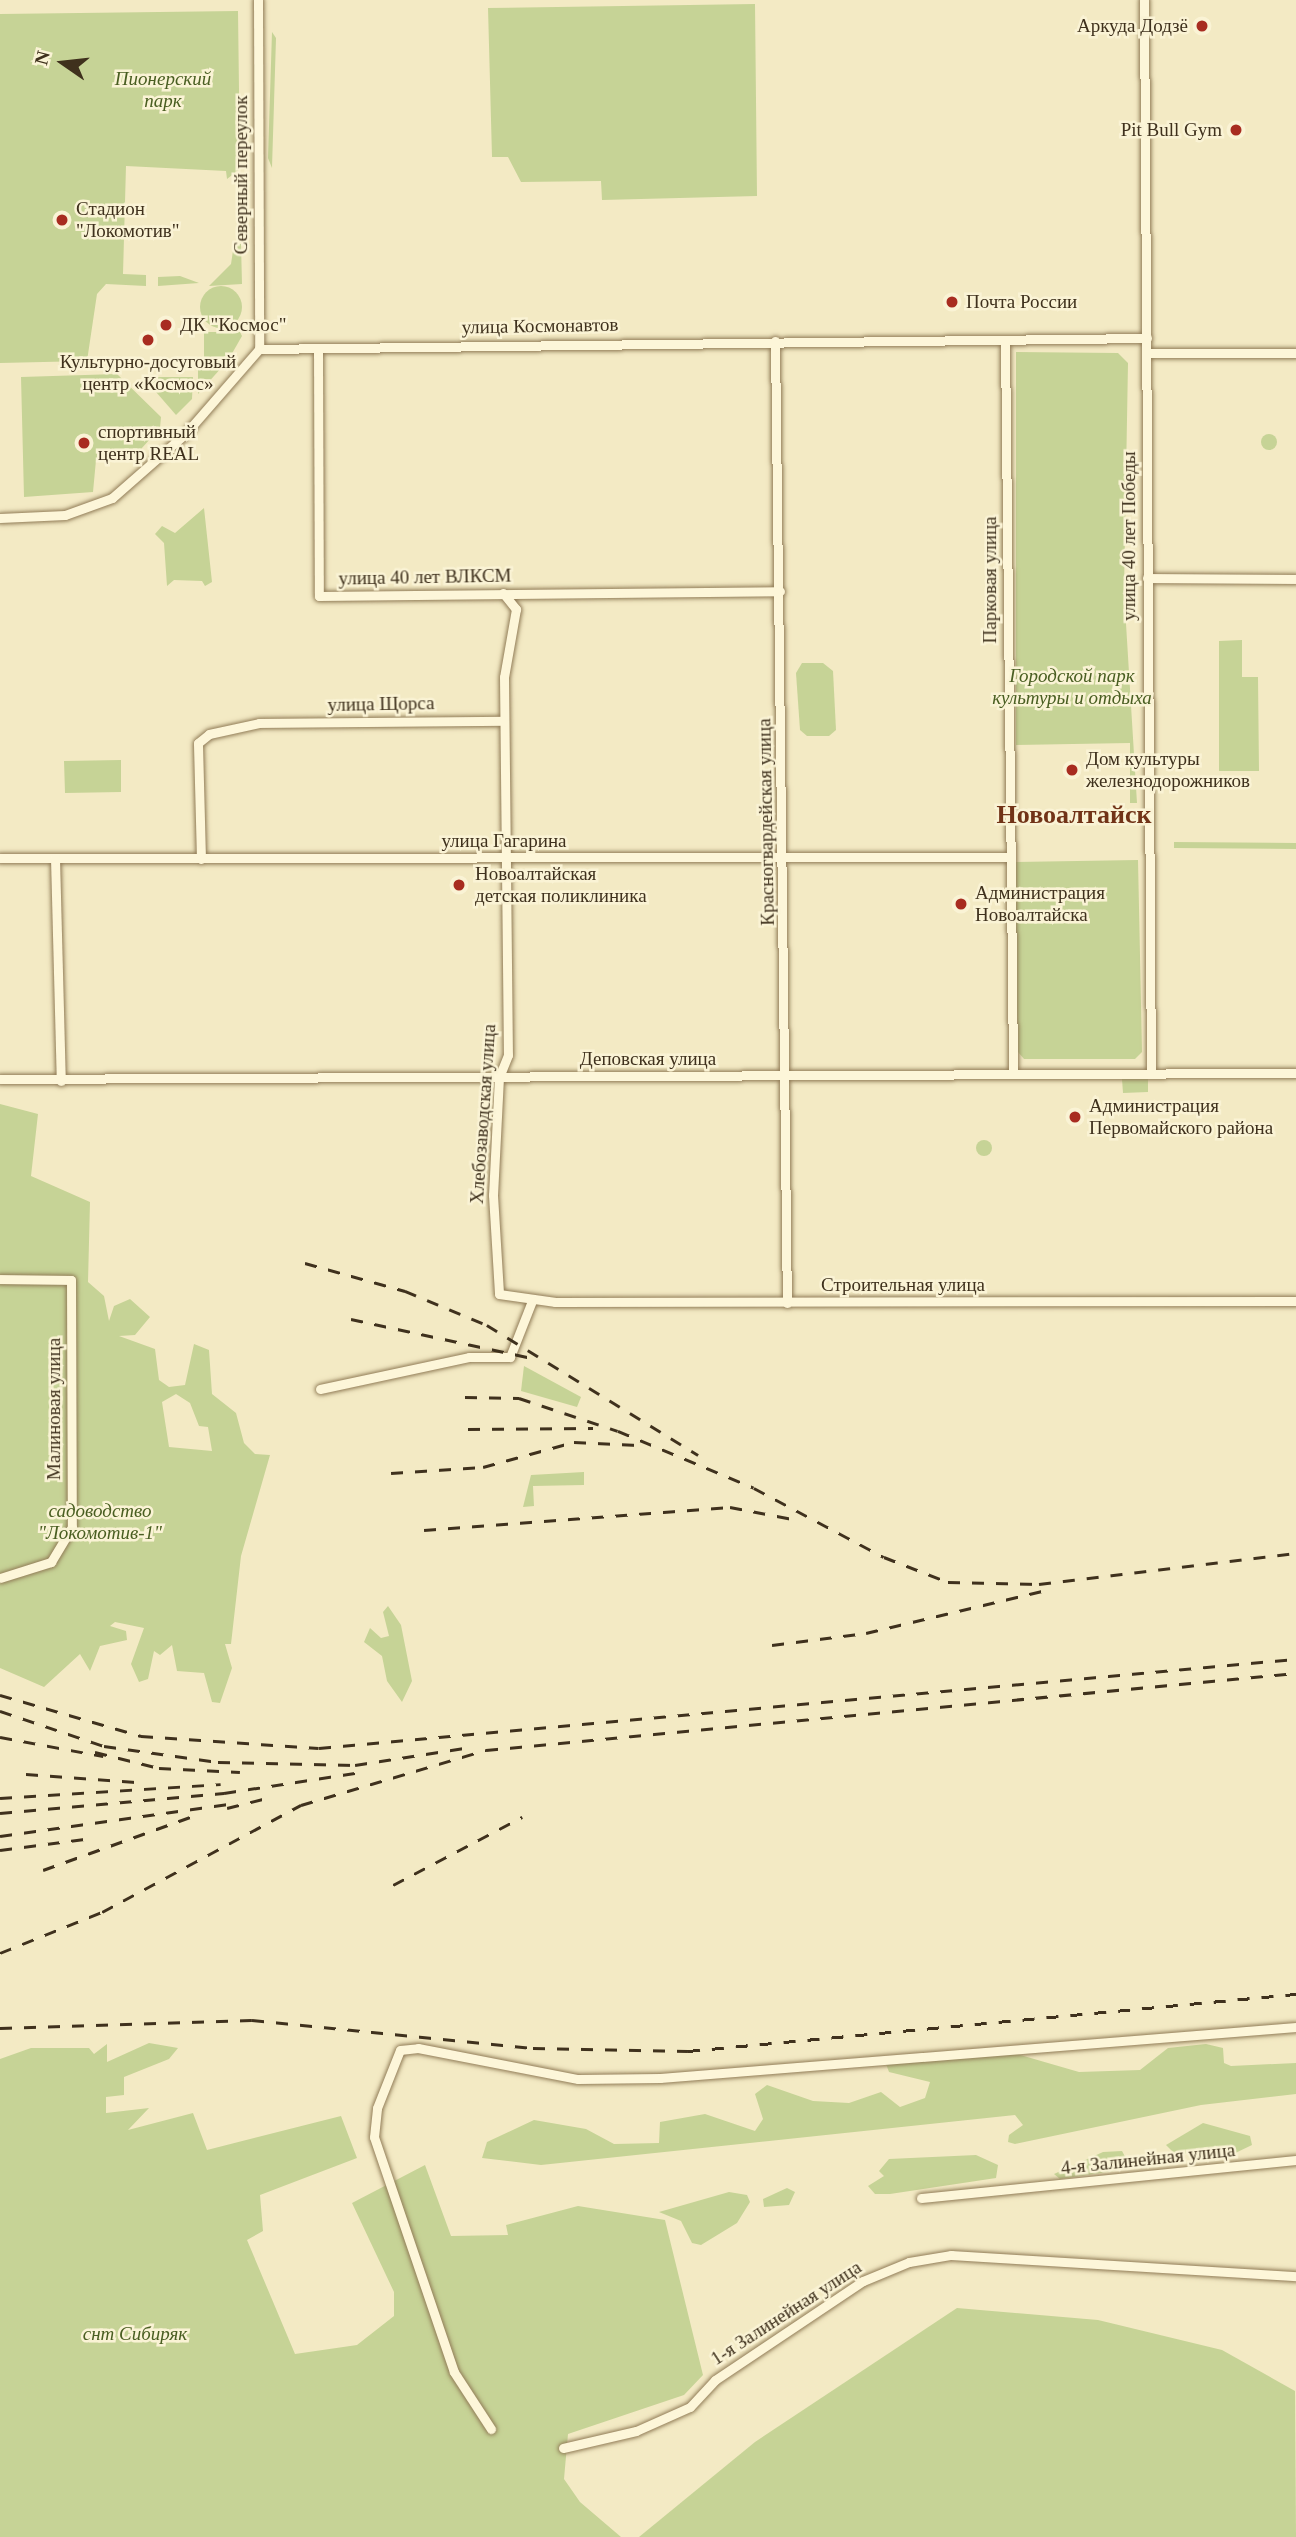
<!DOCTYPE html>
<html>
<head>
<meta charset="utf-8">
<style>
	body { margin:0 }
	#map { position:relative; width:1296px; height:2537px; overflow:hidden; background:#f3eac4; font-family:"Times New Roman",serif }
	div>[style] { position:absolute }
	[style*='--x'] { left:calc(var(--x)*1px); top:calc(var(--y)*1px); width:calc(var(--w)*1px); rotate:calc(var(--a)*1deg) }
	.green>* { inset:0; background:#c6d396 }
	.round { border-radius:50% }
	.roads { filter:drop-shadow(0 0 2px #917c57) drop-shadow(0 0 2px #917c57) }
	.minor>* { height:9px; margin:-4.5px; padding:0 4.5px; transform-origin:4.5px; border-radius:4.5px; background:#fdf6d9 }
	.rail>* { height:2.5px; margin-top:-1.25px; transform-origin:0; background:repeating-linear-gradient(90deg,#3f311d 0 12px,transparent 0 24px) }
	.dots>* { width:19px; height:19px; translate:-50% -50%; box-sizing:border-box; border:4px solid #faf3d5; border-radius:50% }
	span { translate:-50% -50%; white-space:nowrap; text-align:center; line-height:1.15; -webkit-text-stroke:5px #faf3d5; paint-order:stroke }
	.poi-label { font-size:19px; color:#3f311d }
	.right { translate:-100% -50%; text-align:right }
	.left { translate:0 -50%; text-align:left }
	.park-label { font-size:19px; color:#495e21; font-style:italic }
	.street-label { font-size:19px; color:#3f311d }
	.district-label { font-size:26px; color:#713317; font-weight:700 }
	.north { position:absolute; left:28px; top:28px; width:70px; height:70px; -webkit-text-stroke:5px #faf3d5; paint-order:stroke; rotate:284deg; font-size:19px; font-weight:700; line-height:28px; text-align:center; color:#3f311d }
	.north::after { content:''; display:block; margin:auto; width:24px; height:32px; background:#3f311d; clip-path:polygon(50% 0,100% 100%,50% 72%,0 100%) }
</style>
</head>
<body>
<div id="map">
	<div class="green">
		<i style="clip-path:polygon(755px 4px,757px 196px,602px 200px,601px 181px,521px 182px,508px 157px,492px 157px,488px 8px)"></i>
		<i style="clip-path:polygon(238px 11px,240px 169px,227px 179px,226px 171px,126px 166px,123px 274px,146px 275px,146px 286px,106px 284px,97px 294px,87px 361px,0 363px,0 14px)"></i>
		<i style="clip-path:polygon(272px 32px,276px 38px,272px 168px,268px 158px)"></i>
		<i style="clip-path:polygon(234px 244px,241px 244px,242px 284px,209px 286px,231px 264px)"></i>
		<i style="clip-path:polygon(180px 276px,199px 283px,158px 286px,158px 277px)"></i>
		<i class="round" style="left:200px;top:286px;width:42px;height:42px"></i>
		<i style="clip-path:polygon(204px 332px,240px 332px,242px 336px,230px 357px,204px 358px)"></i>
		<i style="clip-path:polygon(1016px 352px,1118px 353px,1128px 363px,1124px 591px,1137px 803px,1130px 803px,1130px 743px,1016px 745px)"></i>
		<i style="clip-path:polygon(198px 366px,222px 367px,198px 394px)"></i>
		<i style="clip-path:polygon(117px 374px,161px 417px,160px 428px,132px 459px,96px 460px,93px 492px,24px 497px,21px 377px)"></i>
		<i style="clip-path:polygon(143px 377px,193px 377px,192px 399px,176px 415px)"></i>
		<i class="round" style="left:1261px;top:434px;width:16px;height:16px"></i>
		<i style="clip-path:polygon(204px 508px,212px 582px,205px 586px,202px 581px,174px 580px,167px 586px,164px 543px,155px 534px,162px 526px,175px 533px)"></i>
		<i style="clip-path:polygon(1242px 640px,1242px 677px,1258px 677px,1259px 771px,1219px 771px,1219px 641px)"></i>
		<i style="clip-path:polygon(802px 663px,823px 663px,833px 671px,836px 730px,829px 736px,807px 736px,800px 730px,796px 673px)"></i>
		<i style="clip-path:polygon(121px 760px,121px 792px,65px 793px,64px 761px)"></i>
		<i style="clip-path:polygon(1174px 842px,1296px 843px,1296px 849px,1174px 848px)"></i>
		<i style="clip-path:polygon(1138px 860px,1142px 1052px,1135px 1059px,1024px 1059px,1018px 1052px,1014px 862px)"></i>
		<i style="clip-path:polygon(1148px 1077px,1148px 1092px,1123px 1093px,1122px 1079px)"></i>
		<i style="clip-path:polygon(evenodd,0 1104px,38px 1114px,31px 1176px,90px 1202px,88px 1282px,104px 1296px,109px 1321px,114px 1306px,130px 1299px,150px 1317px,135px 1335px,119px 1336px,155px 1349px,159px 1380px,169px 1387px,185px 1385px,194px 1344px,209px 1350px,212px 1394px,236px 1413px,244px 1443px,255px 1454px,270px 1455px,241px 1556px,231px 1644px,225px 1644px,232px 1668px,220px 1703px,212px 1702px,204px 1673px,177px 1671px,172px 1645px,160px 1655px,154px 1651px,148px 1679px,139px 1682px,131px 1664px,144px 1628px,115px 1622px,110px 1626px,126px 1631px,127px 1640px,100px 1646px,90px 1671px,80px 1654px,44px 1687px,0 1668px,0 1104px,176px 1394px,190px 1403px,199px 1426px,208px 1427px,212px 1451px,169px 1447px,162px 1402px,176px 1394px)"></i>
		<i class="round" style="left:976px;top:1140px;width:16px;height:16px"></i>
		<i style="clip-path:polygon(524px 1366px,581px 1397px,577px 1407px,521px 1391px)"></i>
		<i style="clip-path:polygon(584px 1472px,584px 1485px,533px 1486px,534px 1506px,523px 1507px,531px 1475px)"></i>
		<i style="clip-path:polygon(388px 1606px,401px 1625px,412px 1681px,402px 1702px,387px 1681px,382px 1656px,364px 1642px,370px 1628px,381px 1638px,389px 1636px,383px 1612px)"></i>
		<i style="clip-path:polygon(149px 2043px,178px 2048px,169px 2059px,124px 2077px,124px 2095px,106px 2097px,106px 2113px,149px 2108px,128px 2130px,193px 2113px,207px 2150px,341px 2116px,357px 2158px,260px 2195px,263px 2231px,247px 2240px,295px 2354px,357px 2345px,394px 2316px,394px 2292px,352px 2203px,425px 2165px,451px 2236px,508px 2235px,506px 2225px,578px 2206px,665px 2220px,703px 2375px,684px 2395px,568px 2434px,564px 2479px,580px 2502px,621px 2537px,0 2537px,0 2059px,31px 2048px,89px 2048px,94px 2054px,107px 2044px,107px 2062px)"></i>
		<i style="clip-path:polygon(1206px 2044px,1223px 2048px,1224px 2063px,1231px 2066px,1296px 2063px,1296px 2094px,1201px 2105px,1015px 2144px,1008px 2142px,1009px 2135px,1023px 2125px,1015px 2115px,541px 2165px,482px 2158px,487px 2142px,534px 2120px,586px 2129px,614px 2144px,659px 2143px,660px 2122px,705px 2114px,755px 2131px,763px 2119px,755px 2094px,767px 2085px,813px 2101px,849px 2103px,881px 2092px,900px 2107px,925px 2098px,930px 2082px,889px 2072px,886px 2064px,1013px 2053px,1079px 2072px,1140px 2070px,1168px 2048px)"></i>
		<i style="clip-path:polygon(1203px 2123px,1250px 2136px,1252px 2145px,1229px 2156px,1174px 2153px,1166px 2145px)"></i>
		<i style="clip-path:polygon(1122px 2151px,1129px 2164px,1114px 2171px,1060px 2179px,1054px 2174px,1103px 2152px)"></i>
		<i style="clip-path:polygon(976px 2155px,998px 2165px,996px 2178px,890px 2194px,875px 2194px,868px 2186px,884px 2176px,879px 2171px,889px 2159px)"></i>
		<i style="clip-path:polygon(787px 2188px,795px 2192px,789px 2205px,764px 2207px,763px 2199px)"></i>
		<i style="clip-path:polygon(729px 2192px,747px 2195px,750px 2202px,737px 2223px,701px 2245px,692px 2243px,681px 2221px,659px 2212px)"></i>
		<i style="clip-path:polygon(957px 2308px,1098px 2320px,1222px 2350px,1295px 2391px,1296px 2537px,639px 2537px,755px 2442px)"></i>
	</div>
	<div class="roads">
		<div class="minor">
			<i style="--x:258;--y:0;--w:349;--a:89.8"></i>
			<i style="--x:1144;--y:0;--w:1071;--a:89.63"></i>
			<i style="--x:1005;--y:340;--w:731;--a:89.37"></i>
			<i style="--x:775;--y:341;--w:962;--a:89.29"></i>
			<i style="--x:318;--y:348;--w:248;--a:89.8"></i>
			<i style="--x:319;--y:596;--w:461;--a:-0.6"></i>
			<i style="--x:1147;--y:353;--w:149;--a:0"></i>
			<i style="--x:0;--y:518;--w:65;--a:-2.6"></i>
			<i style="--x:65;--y:515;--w:50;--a:-19.9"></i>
			<i style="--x:112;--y:498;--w:98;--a:-41.3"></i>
			<i style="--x:186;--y:433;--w:111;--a:-49"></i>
			<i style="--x:259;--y:349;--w:888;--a:-0.71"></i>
			<i style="--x:1147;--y:578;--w:149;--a:0.4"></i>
			<i style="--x:503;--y:593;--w:21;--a:51"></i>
			<i style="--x:516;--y:609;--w:69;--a:100"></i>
			<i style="--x:504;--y:677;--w:378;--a:89.4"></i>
			<i style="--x:508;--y:1055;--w:24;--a:112"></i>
			<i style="--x:499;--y:1077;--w:118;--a:92.9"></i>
			<i style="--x:493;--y:1195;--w:99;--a:86.5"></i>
			<i style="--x:499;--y:1294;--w:57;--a:8.1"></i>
			<i style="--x:555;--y:1302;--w:741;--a:-0.08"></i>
			<i style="--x:0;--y:858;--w:1008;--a:-0.06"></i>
			<i style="--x:55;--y:858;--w:223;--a:88.5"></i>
			<i style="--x:201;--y:859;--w:116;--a:-91.5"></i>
			<i style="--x:198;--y:743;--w:14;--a:-39"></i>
			<i style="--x:209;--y:734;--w:51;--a:-12.4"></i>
			<i style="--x:259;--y:723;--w:245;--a:-0.5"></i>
			<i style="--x:0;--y:1079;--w:1296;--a:-0.27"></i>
			<i style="--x:0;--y:1279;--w:71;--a:0.8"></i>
			<i style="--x:71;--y:1280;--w:247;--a:89.8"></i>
			<i style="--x:72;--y:1527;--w:41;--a:121"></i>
			<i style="--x:51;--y:1562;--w:53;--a:162.6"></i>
			<i style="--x:320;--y:1389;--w:152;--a:-12.1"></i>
			<i style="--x:469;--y:1357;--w:41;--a:0"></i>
			<i style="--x:510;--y:1357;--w:60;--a:-68.6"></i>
			<i style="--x:921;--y:2198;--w:377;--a:-5.8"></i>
			<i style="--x:491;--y:2429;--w:68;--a:-123"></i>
			<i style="--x:454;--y:2372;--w:248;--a:-108.8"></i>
			<i style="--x:374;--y:2137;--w:29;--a:-84"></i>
			<i style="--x:377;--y:2108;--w:62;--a:-68.4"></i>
			<i style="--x:400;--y:2050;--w:18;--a:-6"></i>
			<i style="--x:418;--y:2048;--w:163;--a:11"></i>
			<i style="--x:578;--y:2079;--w:82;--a:-0.7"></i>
			<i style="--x:660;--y:2078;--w:638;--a:-4.58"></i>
			<i style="--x:563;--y:2448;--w:75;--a:-13.1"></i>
			<i style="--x:636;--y:2431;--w:59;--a:-24"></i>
			<i style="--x:690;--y:2407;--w:37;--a:-47"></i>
			<i style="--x:715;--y:2380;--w:178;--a:-33.8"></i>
			<i style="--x:863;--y:2281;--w:50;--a:-22.4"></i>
			<i style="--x:909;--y:2262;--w:43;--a:-9.5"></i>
			<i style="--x:951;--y:2255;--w:346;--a:3.5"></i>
		</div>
	</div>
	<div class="rail">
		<i style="--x:305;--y:1263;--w:104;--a:15.6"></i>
		<i style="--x:405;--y:1291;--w:89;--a:22.5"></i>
		<i style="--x:487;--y:1325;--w:248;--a:31.6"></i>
		<i style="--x:351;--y:1319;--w:185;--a:12.2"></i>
		<i style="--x:465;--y:1397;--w:54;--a:1.1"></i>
		<i style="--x:519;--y:1398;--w:104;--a:18.4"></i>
		<i style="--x:618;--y:1431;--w:147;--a:22.7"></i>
		<i style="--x:754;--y:1488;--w:147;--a:28"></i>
		<i style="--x:884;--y:1557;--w:69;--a:21.3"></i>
		<i style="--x:948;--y:1582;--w:91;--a:1.3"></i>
		<i style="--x:1039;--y:1584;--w:259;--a:-6.9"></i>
		<i style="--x:468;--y:1429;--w:125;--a:-0.5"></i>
		<i style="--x:391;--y:1473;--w:92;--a:-3.7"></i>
		<i style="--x:483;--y:1467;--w:94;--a:-15.4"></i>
		<i style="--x:574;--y:1442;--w:64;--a:2.7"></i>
		<i style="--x:424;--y:1530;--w:307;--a:-4.3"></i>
		<i style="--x:730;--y:1507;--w:69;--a:10.8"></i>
		<i style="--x:772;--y:1645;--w:95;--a:-7.3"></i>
		<i style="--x:866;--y:1633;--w:181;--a:-13.4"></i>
		<i style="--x:0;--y:1695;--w:147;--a:16.2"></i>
		<i style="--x:141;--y:1736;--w:178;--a:3.9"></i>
		<i style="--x:319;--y:1748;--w:981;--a:-5.21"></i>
		<i style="--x:0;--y:1711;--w:110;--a:18.6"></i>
		<i style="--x:104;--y:1746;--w:115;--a:8"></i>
		<i style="--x:218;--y:1762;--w:137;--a:1.3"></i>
		<i style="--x:355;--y:1765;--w:117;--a:-8.8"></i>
		<i style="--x:0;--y:1737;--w:105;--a:10.5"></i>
		<i style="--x:95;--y:1752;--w:66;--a:14"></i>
		<i style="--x:159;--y:1768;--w:81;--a:2.8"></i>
		<i style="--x:26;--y:1774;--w:110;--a:4.2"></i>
		<i style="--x:0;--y:1798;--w:221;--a:-3.6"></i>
		<i style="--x:227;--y:1808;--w:38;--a:-14"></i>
		<i style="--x:0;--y:1813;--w:225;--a:-5.1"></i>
		<i style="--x:224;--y:1793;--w:139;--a:-8.7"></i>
		<i style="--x:0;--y:1836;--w:236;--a:-8"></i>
		<i style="--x:0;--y:1850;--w:93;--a:-7.4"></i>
		<i style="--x:43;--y:1870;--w:163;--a:-19.8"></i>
		<i style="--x:393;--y:1885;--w:146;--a:-27.8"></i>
		<i style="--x:0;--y:1953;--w:110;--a:-21.9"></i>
		<i style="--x:102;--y:1912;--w:226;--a:-28.3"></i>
		<i style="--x:301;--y:1805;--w:193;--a:-16.6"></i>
		<i style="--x:486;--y:1750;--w:814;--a:-5.43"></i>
		<i style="--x:0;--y:2028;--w:252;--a:-1.8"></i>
		<i style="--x:252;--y:2020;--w:282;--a:5.7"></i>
		<i style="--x:533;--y:2048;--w:155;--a:1.1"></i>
		<i style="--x:688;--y:2051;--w:611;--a:-5.36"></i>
	</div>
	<div class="dots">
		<i style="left:1202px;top:26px;background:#a82c20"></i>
		<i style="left:1236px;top:130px;background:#a82c20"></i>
		<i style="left:62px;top:220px;background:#a82c20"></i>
		<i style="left:952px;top:302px;background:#a82c20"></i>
		<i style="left:166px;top:325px;background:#a82c20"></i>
		<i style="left:148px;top:340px;background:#a82c20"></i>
		<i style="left:84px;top:443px;background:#a82c20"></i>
		<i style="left:1072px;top:770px;background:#a82c20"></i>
		<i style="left:459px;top:885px;background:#a82c20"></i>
		<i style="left:961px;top:904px;background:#a82c20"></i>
		<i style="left:1075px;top:1117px;background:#a82c20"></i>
	</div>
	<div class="poi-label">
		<span class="right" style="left:1188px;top:26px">Аркуда Додзё</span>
		<span class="right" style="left:1222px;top:130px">Pit Bull Gym</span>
		<span class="left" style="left:76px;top:220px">Стадион<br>"Локомотив"</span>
		<span class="left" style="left:966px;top:302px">Почта России</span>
		<span class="left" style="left:180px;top:325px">ДК "Космос"</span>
		<span style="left:148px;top:373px">Культурно-досуговый<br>центр «Космос»</span>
		<span class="left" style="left:98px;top:443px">спортивный<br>центр REAL</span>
		<span class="left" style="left:1086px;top:770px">Дом культуры<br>железнодорожников</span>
		<span class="left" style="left:475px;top:885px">Новоалтайская<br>детская поликлиника</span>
		<span class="left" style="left:975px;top:904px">Администрация<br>Новоалтайска</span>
		<span class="left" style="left:1089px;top:1117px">Администрация<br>Первомайского района</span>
	</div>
	<div class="park-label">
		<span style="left:163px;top:90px">Пионерский<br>парк</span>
		<span style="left:1072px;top:687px">Городской парк<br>культуры и отдыха</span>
		<span style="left:100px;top:1522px">садоводство<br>"Локомотив-1"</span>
		<span style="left:135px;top:2334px">снт Сибиряк</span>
	</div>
	<div class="street-label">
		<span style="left:241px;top:175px;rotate:-90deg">Северный переулок</span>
		<span style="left:540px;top:326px;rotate:-1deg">улица Космонавтов</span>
		<span style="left:1129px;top:536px;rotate:-90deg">улица 40 лет Победы</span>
		<span style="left:425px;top:577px;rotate:-1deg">улица 40 лет ВЛКСМ</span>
		<span style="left:990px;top:580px;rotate:-90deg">Парковая улица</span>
		<span style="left:381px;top:704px;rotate:-1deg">улица Щорса</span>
		<span style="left:766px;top:822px;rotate:-91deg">Красногвардейская улица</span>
		<span style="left:504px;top:841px">улица Гагарина</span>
		<span style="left:648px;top:1059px">Деповская улица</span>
		<span style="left:483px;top:1114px;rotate:-86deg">Хлебозаводская улица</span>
		<span style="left:903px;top:1285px">Строительная улица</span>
		<span style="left:54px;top:1409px;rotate:-90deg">Малиновая улица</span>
		<span style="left:1148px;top:2159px;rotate:-6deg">4-я Залинейная улица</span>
		<span style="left:786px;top:2313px;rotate:-33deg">1-я Залинейная улица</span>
	</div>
	<div class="district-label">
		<span style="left:1074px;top:815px">Новоалтайск</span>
	</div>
	<div class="north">N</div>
</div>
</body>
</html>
